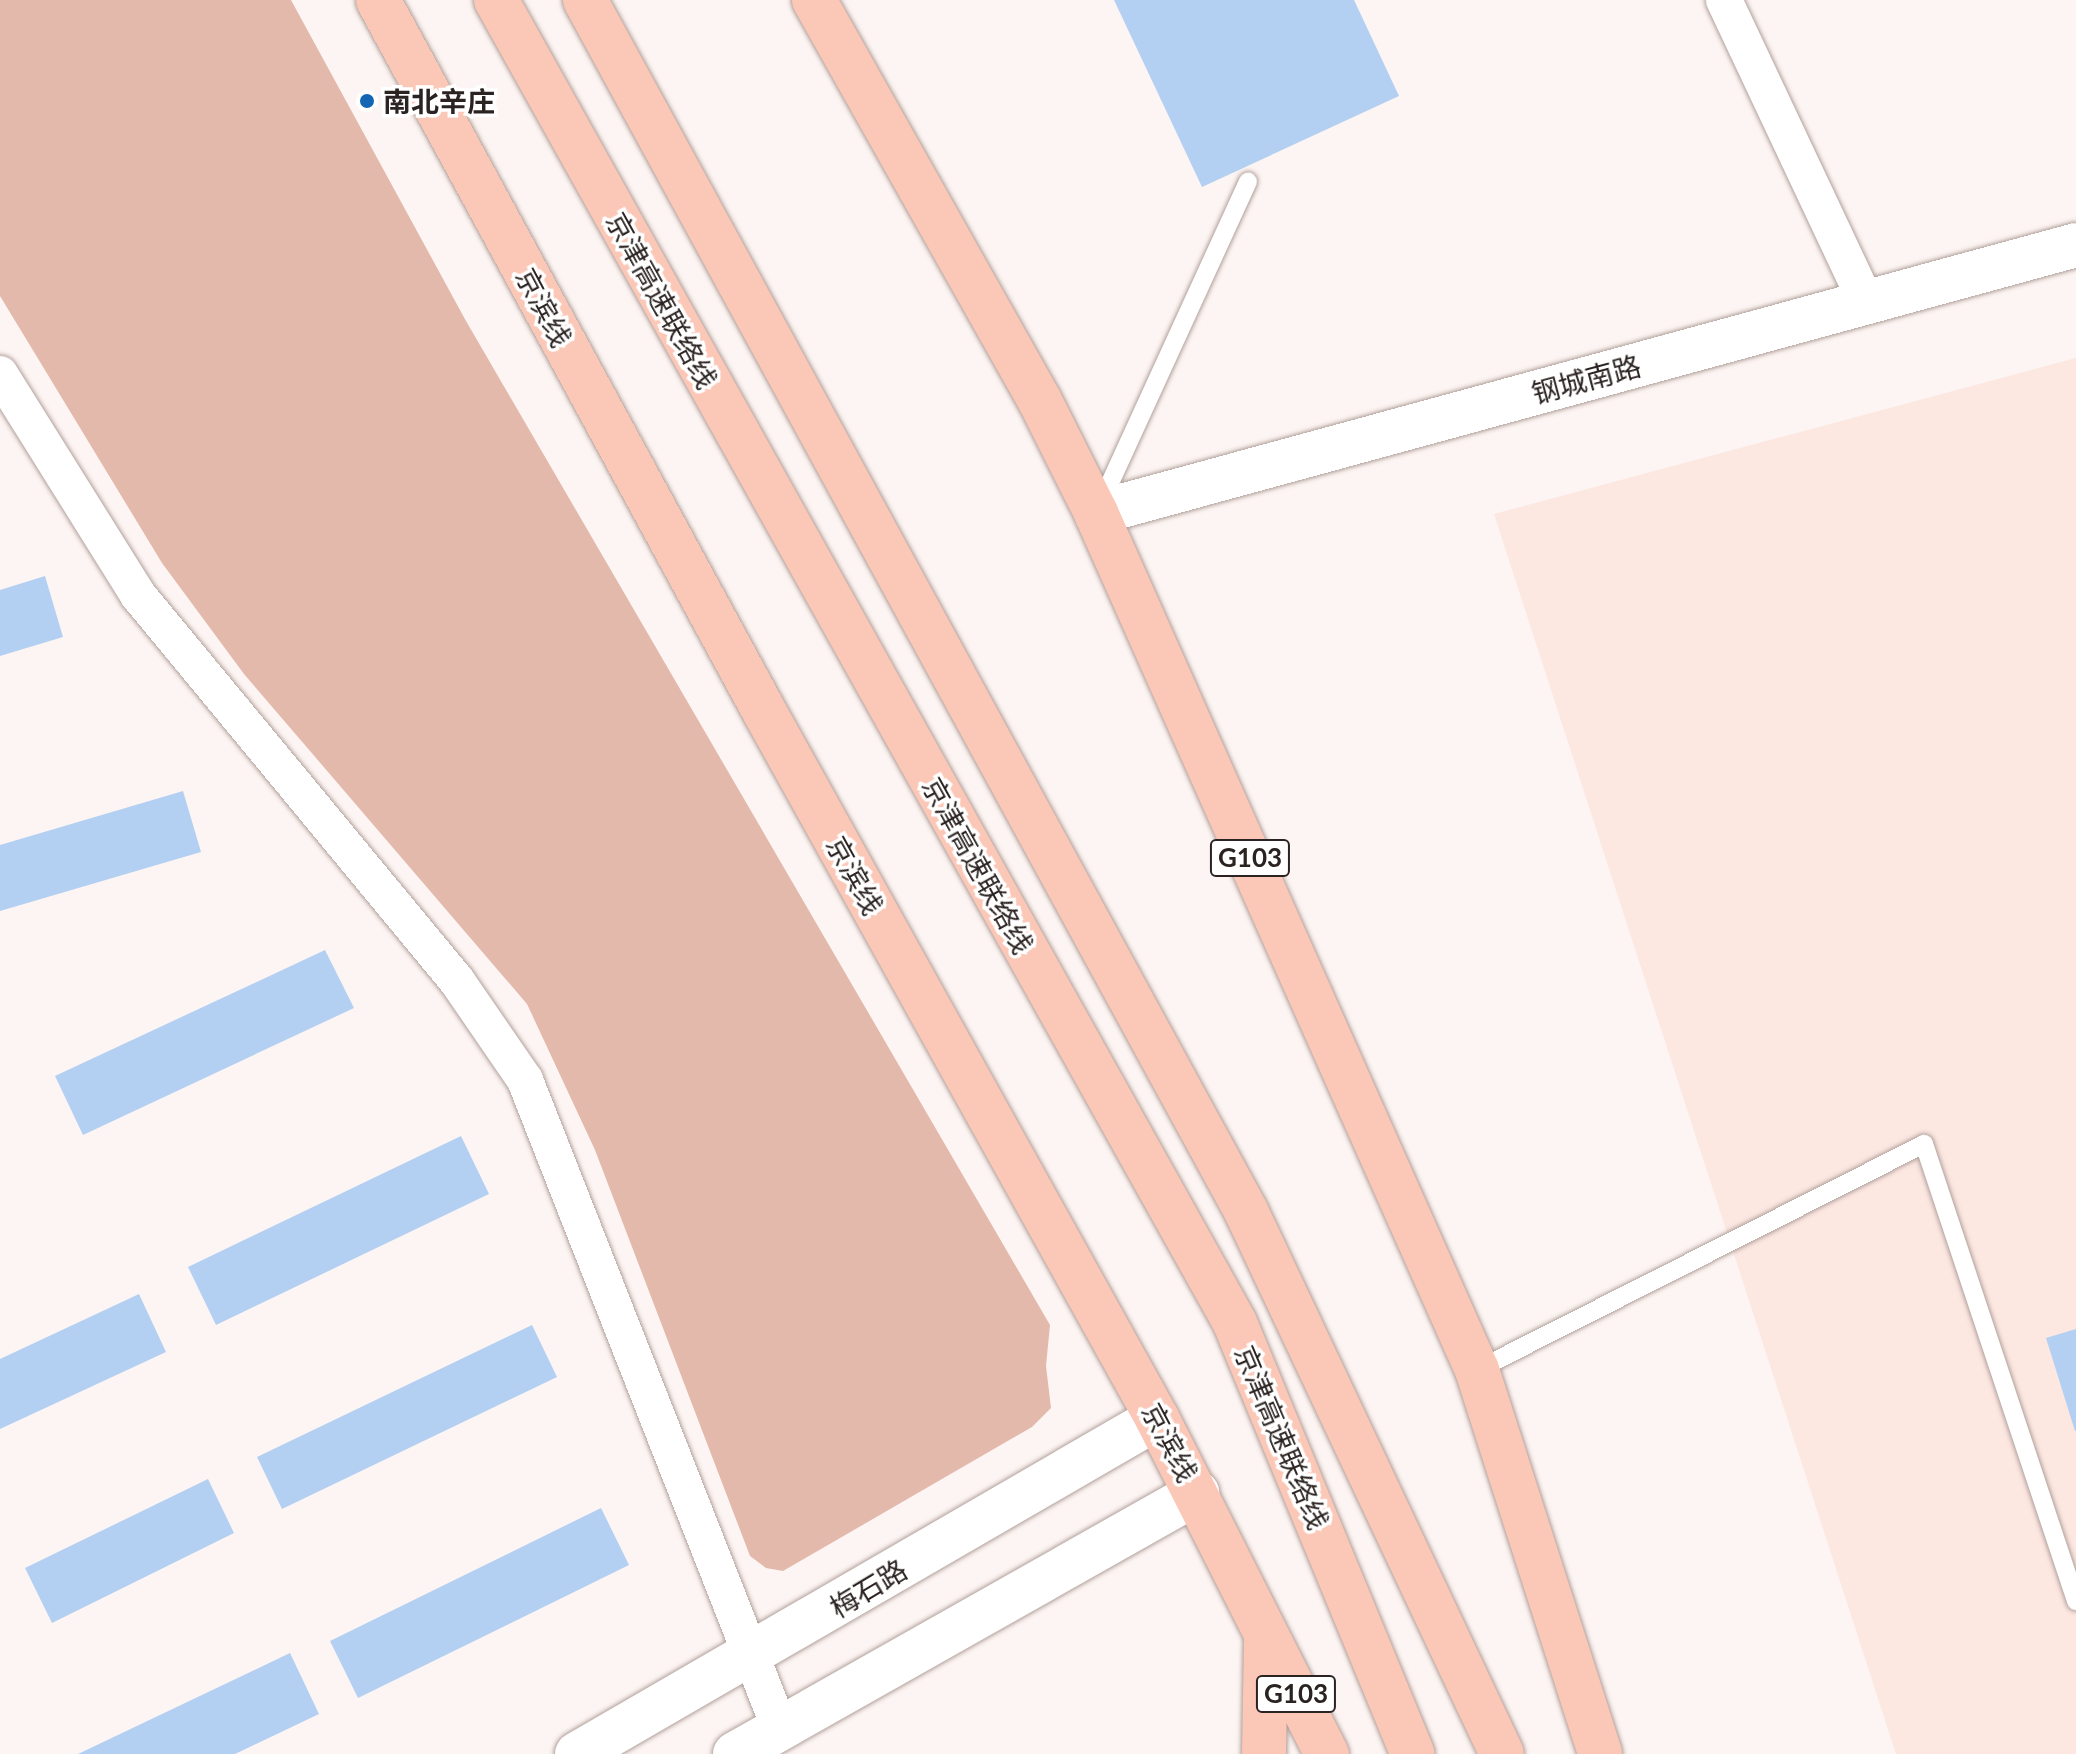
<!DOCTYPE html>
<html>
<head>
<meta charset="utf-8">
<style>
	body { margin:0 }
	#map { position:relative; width:2076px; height:1754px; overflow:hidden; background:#fdf5f3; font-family:Lato,"Noto Sans SC",sans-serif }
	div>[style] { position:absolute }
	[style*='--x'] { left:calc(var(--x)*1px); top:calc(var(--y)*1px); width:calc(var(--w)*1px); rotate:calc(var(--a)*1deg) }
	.built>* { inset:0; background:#fce7e1 }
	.green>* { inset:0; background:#e3b9ac }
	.building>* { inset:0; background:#b3d0f2 }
	.roads { filter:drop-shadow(0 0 2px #b1a09b) drop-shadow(0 0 2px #b1a09b) }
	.lane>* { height:18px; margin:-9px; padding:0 9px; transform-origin:9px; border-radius:9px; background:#fff }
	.street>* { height:36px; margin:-18px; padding:0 18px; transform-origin:18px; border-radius:18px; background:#fff }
	.secondary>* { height:44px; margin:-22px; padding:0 22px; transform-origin:22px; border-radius:22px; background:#fff }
	.highway>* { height:44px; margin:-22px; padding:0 22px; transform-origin:22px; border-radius:22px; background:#fbc7b7 }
	.dots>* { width:22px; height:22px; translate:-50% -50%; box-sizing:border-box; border:4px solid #fff; border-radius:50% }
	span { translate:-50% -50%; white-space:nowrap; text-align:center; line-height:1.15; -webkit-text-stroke:7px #fff; paint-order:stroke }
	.shield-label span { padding:2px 6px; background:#fff; border:2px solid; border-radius:6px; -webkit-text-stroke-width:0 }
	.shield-label { font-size:26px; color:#2a2321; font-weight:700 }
	.poi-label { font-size:28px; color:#2a2321; font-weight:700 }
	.left { translate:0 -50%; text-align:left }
	.street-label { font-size:28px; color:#2a2321 }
</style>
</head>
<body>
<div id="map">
	<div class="built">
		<i style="clip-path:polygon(2076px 358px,2076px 1754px,1896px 1754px,1494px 514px)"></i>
	</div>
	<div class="green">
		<i style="clip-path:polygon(0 0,291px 0,466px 321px,1050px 1325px,1046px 1366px,1051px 1408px,1032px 1427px,783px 1571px,766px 1568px,750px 1556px,595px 1150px,527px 1004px,244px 674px,162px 563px,0 296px)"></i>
	</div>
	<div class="building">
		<i style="clip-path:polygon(1114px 0,1354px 0,1399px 96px,1202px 187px)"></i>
		<i style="clip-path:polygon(45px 576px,63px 637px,0 656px,0 590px)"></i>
		<i style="clip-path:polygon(183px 791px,201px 852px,0 911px,0 845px)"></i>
		<i style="clip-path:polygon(325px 950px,354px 1008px,83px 1135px,55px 1076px)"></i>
		<i style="clip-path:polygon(461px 1136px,489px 1194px,216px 1325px,188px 1267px)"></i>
		<i style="clip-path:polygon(139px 1294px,166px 1352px,0 1429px,0 1359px)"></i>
		<i style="clip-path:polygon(532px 1325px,557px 1377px,282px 1509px,257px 1457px)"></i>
		<i style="clip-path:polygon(2076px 1329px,2076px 1431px,2075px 1431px,2046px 1338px)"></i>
		<i style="clip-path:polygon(208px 1479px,234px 1533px,52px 1623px,25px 1568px)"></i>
		<i style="clip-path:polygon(601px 1508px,629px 1565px,358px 1698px,330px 1641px)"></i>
		<i style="clip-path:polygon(290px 1653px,319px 1714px,235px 1754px,78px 1754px)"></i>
	</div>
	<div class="roads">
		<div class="lane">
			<i style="--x:1099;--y:507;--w:358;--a:-65.4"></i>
			<i style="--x:1477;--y:1370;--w:501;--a:-26.82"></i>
			<i style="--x:1924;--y:1144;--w:482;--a:71.6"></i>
		</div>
		<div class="street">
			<i style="--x:1724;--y:0;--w:336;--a:64.8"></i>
			<i style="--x:0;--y:374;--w:261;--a:58"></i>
			<i style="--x:138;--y:595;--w:501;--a:50.43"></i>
			<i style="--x:457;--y:981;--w:120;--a:55.5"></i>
			<i style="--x:525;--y:1080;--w:697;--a:68.55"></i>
		</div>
		<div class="secondary">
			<i style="--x:1096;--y:513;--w:1016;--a:-15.29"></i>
			<i style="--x:577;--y:1754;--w:670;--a:-30.08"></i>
			<i style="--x:735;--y:1754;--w:531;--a:-29.46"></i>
		</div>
		<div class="highway">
			<i style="--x:378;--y:0;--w:809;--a:61.5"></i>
			<i style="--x:764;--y:711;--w:809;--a:60.93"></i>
			<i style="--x:1157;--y:1418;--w:377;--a:63.2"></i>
			<i style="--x:496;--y:0;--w:1515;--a:60.81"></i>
			<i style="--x:1235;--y:1323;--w:466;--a:67.6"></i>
			<i style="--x:585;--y:0;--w:1380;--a:61.37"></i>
			<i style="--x:1246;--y:1211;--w:600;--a:64.76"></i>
			<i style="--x:814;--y:0;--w:460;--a:60.6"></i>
			<i style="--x:1040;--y:401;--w:125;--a:63.4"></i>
			<i style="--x:1096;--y:513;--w:938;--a:66.03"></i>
			<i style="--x:1477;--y:1370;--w:403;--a:72.2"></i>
			<i style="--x:1264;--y:1754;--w:114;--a:-89"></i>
		</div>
	</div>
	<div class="dots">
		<i style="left:367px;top:101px;background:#1266b4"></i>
	</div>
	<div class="shield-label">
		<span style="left:1250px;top:858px">G103</span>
		<span style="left:1296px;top:1694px">G103</span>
	</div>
	<div class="poi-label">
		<span class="left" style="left:383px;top:101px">南北辛庄</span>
	</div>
	<div class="street-label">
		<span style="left:662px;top:300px;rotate:61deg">京津高速联络线</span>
		<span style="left:544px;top:307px;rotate:62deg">京滨线</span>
		<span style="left:1586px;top:379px;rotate:-15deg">钢城南路</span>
		<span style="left:978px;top:865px;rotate:61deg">京津高速联络线</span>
		<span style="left:855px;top:875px;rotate:61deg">京滨线</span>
		<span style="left:1282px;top:1437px;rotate:67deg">京津高速联络线</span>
		<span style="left:1170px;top:1442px;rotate:62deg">京滨线</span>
		<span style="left:868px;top:1588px;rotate:-31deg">梅石路</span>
	</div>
</div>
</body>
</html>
